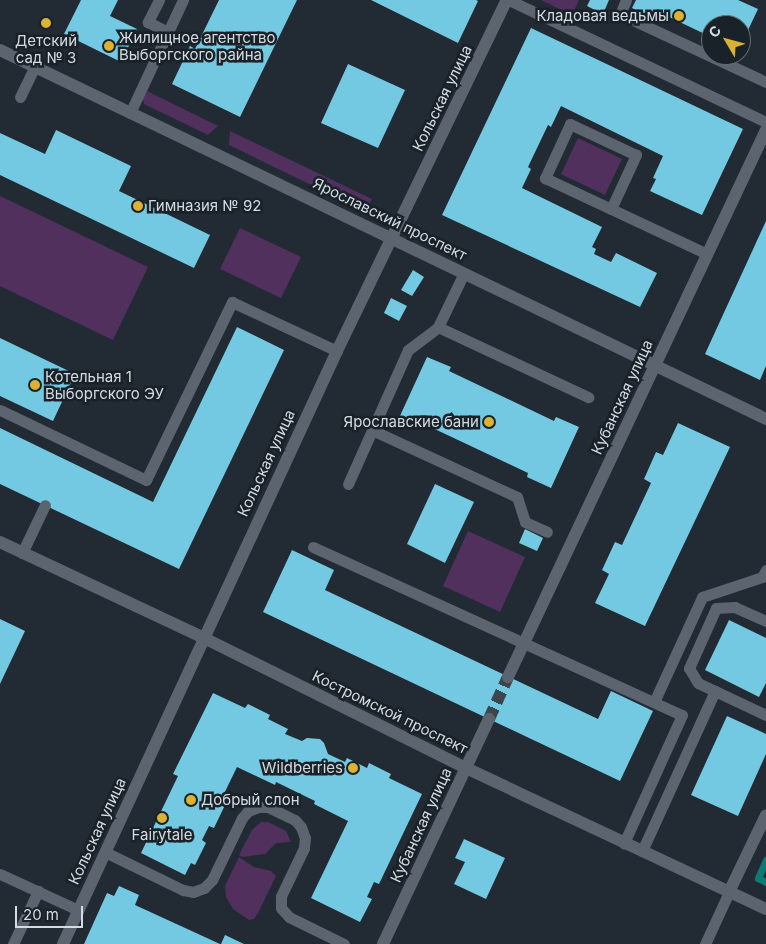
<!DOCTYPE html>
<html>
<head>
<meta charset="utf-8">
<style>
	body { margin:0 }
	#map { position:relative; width:766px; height:944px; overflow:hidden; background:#222a33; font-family:Inter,sans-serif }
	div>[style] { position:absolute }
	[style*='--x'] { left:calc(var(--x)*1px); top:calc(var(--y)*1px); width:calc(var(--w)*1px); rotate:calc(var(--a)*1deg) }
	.green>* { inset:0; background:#51305e }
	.stream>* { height:7px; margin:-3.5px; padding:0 3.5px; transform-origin:3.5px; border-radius:3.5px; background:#0c7b73 }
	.building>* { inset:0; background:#74c9e2 }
	.street-tunnel>* { height:12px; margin-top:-6px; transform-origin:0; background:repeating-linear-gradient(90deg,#3d454d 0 12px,transparent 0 18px) }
	.lane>* { height:11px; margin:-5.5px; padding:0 5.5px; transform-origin:5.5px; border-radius:5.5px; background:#5b646f }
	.street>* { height:12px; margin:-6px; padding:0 6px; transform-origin:6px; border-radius:6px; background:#5b646f }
	.dots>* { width:14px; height:14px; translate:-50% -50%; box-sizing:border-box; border:2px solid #192129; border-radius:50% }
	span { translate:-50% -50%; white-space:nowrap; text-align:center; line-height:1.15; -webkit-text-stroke:5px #192129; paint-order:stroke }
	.poi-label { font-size:15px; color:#d5dbe1 }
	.right { translate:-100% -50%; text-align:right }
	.left { translate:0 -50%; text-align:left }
	.street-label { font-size:15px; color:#d5dbe1 }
	.north { position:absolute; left:701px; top:15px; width:50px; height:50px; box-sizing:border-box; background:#192129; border:1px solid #646b73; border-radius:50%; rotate:307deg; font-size:14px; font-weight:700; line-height:20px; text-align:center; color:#d5dbe1 }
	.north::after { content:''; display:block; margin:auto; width:18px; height:22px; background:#dbb233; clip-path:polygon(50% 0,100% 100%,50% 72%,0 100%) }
	.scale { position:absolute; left:15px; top:906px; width:68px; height:22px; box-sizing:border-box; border:2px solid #d5dbe1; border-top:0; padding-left:6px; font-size:15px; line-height:18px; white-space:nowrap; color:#d5dbe1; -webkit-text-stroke:4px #192129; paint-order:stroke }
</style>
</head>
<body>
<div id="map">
	<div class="green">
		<i style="clip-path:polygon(541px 0,579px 0,572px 15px)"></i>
		<i style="clip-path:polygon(147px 91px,218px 126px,208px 135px,144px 104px,143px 99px)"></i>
		<i style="clip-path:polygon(230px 131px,372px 199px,365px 211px,229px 145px)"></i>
		<i style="clip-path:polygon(578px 138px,622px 159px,605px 195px,561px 174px)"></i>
		<i style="clip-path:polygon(0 196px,148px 267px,113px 340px,0 286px)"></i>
		<i style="clip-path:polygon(240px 228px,301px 257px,281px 298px,220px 269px)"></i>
		<i style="clip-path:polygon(468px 531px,525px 557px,500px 612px,443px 586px)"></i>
		<i style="clip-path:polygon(261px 822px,268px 822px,286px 831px,291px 842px,276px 843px,265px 854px,243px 857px,239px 855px,252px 830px)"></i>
		<i style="clip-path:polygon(239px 857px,254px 867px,271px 871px,276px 876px,259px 911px,254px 919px,249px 920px,233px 909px,226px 897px,225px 886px)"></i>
	</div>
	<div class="stream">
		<i style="--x:766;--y:860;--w:20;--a:114"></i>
		<i style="--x:758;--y:878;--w:9;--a:27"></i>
	</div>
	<div class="building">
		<i style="clip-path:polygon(81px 0,118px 0,110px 16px,137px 29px,121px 62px,64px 34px)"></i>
		<i style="clip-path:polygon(219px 0,297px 0,240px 117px,172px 84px,190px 46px,195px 49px)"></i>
		<i style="clip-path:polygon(371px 0,476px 0,478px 1px,458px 43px)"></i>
		<i style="clip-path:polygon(590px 0,609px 0,603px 14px,587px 6px)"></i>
		<i style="clip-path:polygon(636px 0,738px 0,758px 9px,741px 45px,741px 25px,711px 25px,711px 37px,663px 14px,659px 21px,632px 8px)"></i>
		<i style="clip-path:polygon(531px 28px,743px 129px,702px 215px,650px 191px,656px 179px,653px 178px,663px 156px,561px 106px,551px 127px,548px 125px,528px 167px,531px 169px,522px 188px,602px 227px,592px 247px,596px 249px,594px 254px,611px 262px,616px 253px,657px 273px,640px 307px,442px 215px)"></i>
		<i style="clip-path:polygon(348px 64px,405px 90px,378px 148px,321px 123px)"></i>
		<i style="clip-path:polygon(56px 130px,131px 166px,119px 191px,210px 235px,194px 268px,0 175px,0 133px,45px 154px)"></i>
		<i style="clip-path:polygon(766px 221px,766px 366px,760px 380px,705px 354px)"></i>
		<i style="clip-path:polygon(413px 270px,424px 277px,412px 296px,401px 290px)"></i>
		<i style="clip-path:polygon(391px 298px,407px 306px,399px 321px,384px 313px)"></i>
		<i style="clip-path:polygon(237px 327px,284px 350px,179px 569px,0 484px,0 428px,153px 502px)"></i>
		<i style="clip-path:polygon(0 338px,75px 374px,53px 421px,0 396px)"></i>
		<i style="clip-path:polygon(427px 357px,451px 367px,449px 371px,554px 421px,556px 417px,579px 427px,551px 488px,527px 477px,528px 473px,424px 424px,422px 429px,399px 418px)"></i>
		<i style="clip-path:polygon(678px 423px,730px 447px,645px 626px,595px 603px,609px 574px,602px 570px,615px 542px,622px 545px,651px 483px,644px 479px,656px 452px,663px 455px)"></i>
		<i style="clip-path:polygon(435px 484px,474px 502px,445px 563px,407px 544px)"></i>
		<i style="clip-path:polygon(525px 529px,543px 538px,537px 551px,519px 543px)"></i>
		<i style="clip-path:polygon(292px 550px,334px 570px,325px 590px,598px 719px,611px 691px,653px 711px,620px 781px,263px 612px)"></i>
		<i style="clip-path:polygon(0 619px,25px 631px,0 684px)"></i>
		<i style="clip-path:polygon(729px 620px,766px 638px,766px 683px,759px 697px,705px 670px)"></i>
		<i style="clip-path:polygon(213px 693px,245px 708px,248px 704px,270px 715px,268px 719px,288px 729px,285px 734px,302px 741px,307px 738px,320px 739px,324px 743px,328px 754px,345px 762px,347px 758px,367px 768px,369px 763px,391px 774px,389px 778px,422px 794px,379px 884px,374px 882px,367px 897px,372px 899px,360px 922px,311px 898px,348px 821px,314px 804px,315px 801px,276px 782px,275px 785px,237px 767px,220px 802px,225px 805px,214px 828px,209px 826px,202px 840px,206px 843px,195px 865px,191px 863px,185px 875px,141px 853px,178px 776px,173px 774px)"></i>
		<i style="clip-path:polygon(727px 716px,766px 734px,766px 754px,738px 816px,691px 795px)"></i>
		<i style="clip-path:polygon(464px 839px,505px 858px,486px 899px,454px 884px,465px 862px,455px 858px)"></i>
		<i style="clip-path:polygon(119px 886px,139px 895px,135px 905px,220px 944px,84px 944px,107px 893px,114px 896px)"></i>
		<i style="clip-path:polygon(225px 935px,244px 944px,221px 944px)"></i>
	</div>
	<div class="street-tunnel">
		<i style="--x:489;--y:719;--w:46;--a:-65.7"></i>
	</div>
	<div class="lane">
		<i style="--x:159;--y:0;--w:25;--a:117"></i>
		<i style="--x:148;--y:22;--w:22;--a:27"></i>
		<i style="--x:509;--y:0;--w:284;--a:25.4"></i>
		<i style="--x:626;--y:0;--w:15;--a:113"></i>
		<i style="--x:620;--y:14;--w:161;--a:25"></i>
		<i style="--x:20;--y:97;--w:34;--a:-64"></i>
		<i style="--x:130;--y:113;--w:125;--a:-64.9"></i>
		<i style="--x:611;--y:209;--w:60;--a:-65.2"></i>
		<i style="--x:636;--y:155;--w:73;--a:-154.8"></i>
		<i style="--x:570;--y:124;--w:60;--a:114.8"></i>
		<i style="--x:545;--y:178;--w:179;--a:25.1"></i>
		<i style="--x:438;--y:327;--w:166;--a:25"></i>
		<i style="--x:0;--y:410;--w:162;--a:25.6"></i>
		<i style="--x:146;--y:480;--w:198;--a:-64.2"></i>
		<i style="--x:232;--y:302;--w:116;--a:25"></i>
		<i style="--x:372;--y:430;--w:160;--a:24.8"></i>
		<i style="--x:517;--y:497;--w:26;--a:72"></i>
		<i style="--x:525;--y:522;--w:24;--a:24"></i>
		<i style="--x:348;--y:484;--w:147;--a:-65.9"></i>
		<i style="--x:408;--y:350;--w:38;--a:-37"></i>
		<i style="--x:438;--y:327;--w:60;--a:-64.3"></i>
		<i style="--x:313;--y:547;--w:405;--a:24.5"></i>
		<i style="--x:682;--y:715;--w:141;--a:114.4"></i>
		<i style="--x:22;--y:553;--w:53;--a:-64.4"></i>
		<i style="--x:766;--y:621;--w:34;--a:-156"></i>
		<i style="--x:735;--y:607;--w:19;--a:177"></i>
		<i style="--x:716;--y:608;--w:66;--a:114.2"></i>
		<i style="--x:689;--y:668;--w:17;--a:59"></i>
		<i style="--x:698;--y:683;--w:75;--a:25.2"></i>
		<i style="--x:654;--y:702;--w:115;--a:-65.4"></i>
		<i style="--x:702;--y:597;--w:63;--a:-18.4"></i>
		<i style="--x:762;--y:577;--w:8;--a:-60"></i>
		<i style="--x:642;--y:851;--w:176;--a:-65.5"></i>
		<i style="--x:105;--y:852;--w:87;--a:26"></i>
		<i style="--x:183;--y:890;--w:10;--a:11"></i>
		<i style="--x:193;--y:892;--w:12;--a:-20"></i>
		<i style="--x:204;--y:888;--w:11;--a:-45"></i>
		<i style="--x:212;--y:880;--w:69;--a:-64.2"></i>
		<i style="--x:242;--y:818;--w:9;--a:-49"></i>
		<i style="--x:248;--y:811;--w:12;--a:-20"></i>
		<i style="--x:259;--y:807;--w:9;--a:0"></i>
		<i style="--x:268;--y:807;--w:30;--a:26"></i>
		<i style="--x:295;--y:820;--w:9;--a:49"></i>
		<i style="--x:301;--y:827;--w:12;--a:70"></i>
		<i style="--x:305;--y:838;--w:10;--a:96"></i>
		<i style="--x:304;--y:848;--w:53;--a:115.6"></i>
		<i style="--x:281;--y:896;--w:12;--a:90"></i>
		<i style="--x:281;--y:908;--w:12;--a:48"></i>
		<i style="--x:289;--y:917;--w:61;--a:26.1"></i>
		<i style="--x:0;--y:874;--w:86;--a:24.8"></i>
		<i style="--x:13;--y:944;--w:59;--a:-64.7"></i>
		<i style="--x:705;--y:944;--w:57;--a:-65.2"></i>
	</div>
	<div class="street">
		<i style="--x:0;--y:50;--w:850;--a:25.72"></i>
		<i style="--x:0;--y:542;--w:225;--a:25.2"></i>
		<i style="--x:204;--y:638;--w:292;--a:26.4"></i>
		<i style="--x:466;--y:768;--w:331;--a:25.2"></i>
		<i style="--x:508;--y:677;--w:605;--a:-64.75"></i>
		<i style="--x:729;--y:892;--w:85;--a:-64.3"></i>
		<i style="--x:63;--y:944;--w:653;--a:-65.2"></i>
		<i style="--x:337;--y:351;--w:390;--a:-64.2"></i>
		<i style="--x:383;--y:944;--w:249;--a:-64.8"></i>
	</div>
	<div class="dots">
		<i style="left:679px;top:16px;background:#dbb233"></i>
		<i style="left:46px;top:23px;background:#dbb233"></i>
		<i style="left:109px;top:46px;background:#dbb233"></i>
		<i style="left:138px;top:206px;background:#dbb233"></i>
		<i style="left:35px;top:385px;background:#dbb233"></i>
		<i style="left:489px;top:422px;background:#dbb233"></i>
		<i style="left:353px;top:768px;background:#dbb233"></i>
		<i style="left:191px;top:800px;background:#dbb233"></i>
		<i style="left:162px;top:818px;background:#dbb233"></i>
	</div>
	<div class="poi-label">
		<span class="right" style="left:669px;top:16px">Кладовая ведьмы</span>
		<span class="left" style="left:119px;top:46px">Жилищное агентство<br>Выборгского райна</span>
		<span style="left:46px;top:49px">Детский<br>сад № 3</span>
		<span class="left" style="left:148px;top:206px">Гимназия № 92</span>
		<span class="left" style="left:45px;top:385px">Котельная 1<br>Выборгского ЭУ</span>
		<span class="right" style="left:479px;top:422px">Ярославские бани</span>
		<span class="right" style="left:343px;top:768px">Wildberries</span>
		<span class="left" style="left:201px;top:800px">Добрый слон</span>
		<span style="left:162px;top:835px">Fairytale</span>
	</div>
	<div class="street-label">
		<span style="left:442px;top:98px;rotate:-64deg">Кольская улица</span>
		<span style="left:390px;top:219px;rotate:26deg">Ярославский проспект</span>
		<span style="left:622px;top:397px;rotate:-65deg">Кубанская улица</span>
		<span style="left:266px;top:463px;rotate:-65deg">Кольская улица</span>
		<span style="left:390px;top:712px;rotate:26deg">Костромской проспект</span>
		<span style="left:421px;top:825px;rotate:-65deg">Кубанская улица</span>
		<span style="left:97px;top:831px;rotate:-65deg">Кольская улица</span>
	</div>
	<div class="north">С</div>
	<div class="scale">20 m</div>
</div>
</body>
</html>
